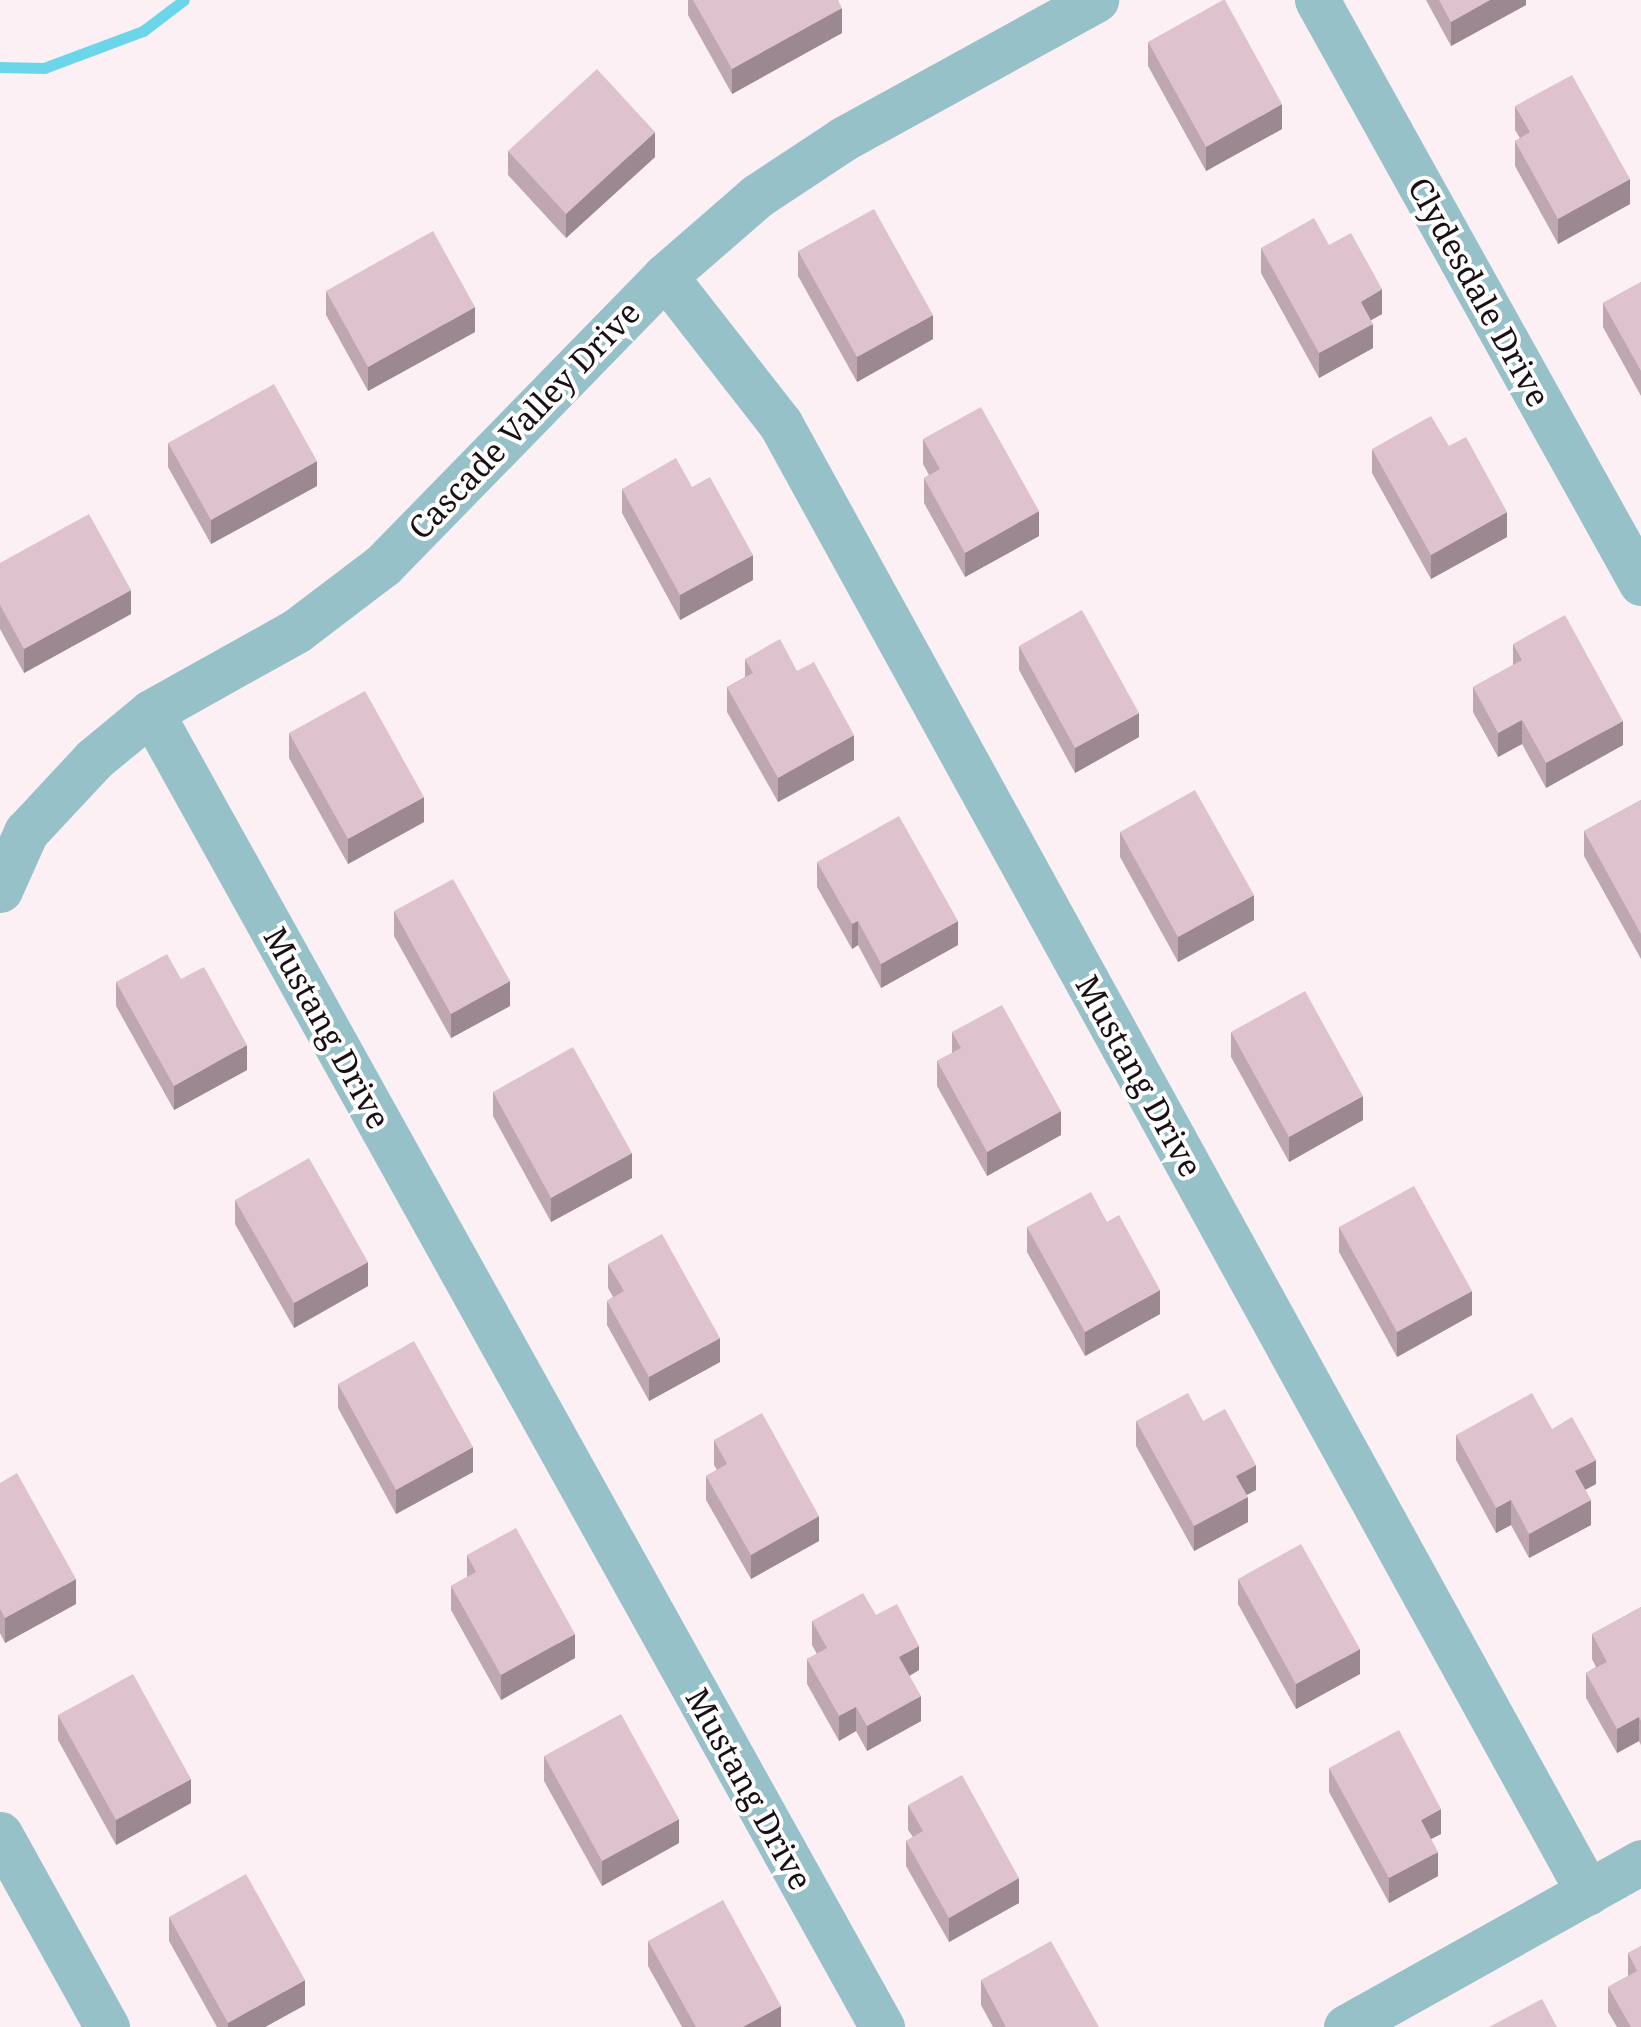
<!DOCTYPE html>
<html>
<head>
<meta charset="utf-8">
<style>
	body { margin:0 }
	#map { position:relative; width:1641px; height:2027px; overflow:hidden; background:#fcf0f5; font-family:"Noto Serif",serif }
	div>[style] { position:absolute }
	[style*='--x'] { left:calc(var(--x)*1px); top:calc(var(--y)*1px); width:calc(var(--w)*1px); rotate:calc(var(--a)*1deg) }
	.stream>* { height:11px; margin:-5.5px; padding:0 5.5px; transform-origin:5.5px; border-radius:5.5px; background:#6bd6ea }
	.minor>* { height:45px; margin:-22.5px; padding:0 22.5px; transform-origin:22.5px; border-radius:22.5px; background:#97c1c9 }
	.wall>* { inset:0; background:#bfa7b1 }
	.shaded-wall>* { inset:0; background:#9b8890 }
	.building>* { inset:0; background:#dec2ce }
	span { translate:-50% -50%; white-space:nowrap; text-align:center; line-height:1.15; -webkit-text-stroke:8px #fff; paint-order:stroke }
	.street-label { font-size:32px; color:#190f14 }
</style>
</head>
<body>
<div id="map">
	<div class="stream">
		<i style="--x:0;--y:67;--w:44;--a:1.3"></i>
		<i style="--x:44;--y:68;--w:106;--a:-20.5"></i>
		<i style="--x:143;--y:31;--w:51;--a:-37.1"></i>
	</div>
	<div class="minor">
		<i style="--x:1317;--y:0;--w:667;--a:60.94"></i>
		<i style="--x:665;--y:276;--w:187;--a:52"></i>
		<i style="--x:780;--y:423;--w:1677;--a:61.19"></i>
		<i style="--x:151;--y:712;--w:1505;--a:60.93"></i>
		<i style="--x:0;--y:890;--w:64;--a:-65.9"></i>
		<i style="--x:26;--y:832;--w:100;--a:-47"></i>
		<i style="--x:94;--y:759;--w:74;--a:-39.5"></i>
		<i style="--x:151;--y:712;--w:166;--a:-29.2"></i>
		<i style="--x:296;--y:631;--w:109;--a:-37.2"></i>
		<i style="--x:383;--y:565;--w:404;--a:-45.7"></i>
		<i style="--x:665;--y:276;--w:122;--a:-41"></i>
		<i style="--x:757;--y:196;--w:103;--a:-33.5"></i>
		<i style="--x:843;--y:139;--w:289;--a:-28.8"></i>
		<i style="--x:0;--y:1834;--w:221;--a:61"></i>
		<i style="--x:1346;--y:2027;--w:338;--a:-29.2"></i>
	</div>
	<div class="wall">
		<i style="clip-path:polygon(688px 0,838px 0,842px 33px,732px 94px,688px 15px)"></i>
		<i style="clip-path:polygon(1426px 0,1526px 0,1526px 5px,1451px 46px)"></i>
		<i style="clip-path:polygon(1148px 42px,1282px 129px,1206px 171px,1148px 66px)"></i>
		<i style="clip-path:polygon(1515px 106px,1630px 204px,1558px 244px,1515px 166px,1515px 141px,1520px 138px,1515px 130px)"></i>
		<i style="clip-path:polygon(508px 151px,655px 157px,566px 238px,508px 175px)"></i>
		<i style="clip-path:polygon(1329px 245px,1382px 314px,1371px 320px,1373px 348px,1319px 378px,1261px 273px,1261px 248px)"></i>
		<i style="clip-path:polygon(798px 251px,933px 339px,857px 382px,798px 276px)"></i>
		<i style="clip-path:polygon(1641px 282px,1641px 396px,1603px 327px,1603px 303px)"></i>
		<i style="clip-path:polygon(326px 291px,475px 332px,368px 391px,326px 315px)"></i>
		<i style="clip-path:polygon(923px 439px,1039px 536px,965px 577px,924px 503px,924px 478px,929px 475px,923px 464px)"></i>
		<i style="clip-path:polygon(168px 443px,317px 486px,211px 544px,168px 467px)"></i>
		<i style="clip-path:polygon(1449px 446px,1507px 537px,1431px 579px,1372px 473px,1372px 449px)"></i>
		<i style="clip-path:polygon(692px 487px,753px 580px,680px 620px,622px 513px,622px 489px)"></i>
		<i style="clip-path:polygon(0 563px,131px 614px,24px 673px,0 629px)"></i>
		<i style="clip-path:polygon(1513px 644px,1623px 745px,1546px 788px,1522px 744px,1498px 757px,1473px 712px,1473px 687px,1513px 665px)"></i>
		<i style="clip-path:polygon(1019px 646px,1139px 737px,1075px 773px,1019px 670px)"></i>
		<i style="clip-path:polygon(745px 659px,854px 760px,778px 802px,727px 712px,727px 687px,745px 677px)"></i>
		<i style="clip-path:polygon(289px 733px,424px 822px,348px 864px,289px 758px)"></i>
		<i style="clip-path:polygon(1641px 800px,1641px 959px,1584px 856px,1584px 831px)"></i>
		<i style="clip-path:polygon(1120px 832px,1254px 920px,1178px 962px,1120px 857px)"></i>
		<i style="clip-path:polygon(817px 862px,958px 945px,881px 988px,858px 945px,852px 949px,817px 887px)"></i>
		<i style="clip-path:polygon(394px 911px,510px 1006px,451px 1038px,394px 936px)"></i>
		<i style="clip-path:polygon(181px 979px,247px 1070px,174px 1110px,116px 1006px,116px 982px)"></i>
		<i style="clip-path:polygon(952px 1032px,1061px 1135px,987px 1176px,937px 1086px,937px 1061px,952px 1053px)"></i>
		<i style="clip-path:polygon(1231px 1032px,1363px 1120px,1289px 1162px,1231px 1057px)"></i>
		<i style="clip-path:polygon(493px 1092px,632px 1178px,551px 1222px,493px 1116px)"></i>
		<i style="clip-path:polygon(235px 1200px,368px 1286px,294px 1328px,235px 1224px)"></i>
		<i style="clip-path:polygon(1027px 1227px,1160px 1314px,1085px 1356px,1027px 1252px)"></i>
		<i style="clip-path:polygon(1339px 1227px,1472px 1315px,1397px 1357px,1339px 1252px)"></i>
		<i style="clip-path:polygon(608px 1264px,720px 1362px,649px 1401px,607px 1325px,607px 1301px,613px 1297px,608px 1288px)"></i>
		<i style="clip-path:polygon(338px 1384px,473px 1472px,396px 1514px,338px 1408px)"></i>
		<i style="clip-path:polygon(1136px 1421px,1203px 1421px,1256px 1490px,1246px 1495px,1248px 1522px,1194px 1551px,1136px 1446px)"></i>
		<i style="clip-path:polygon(1552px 1429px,1596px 1484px,1585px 1490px,1591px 1525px,1529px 1558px,1511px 1525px,1496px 1533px,1456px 1460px,1456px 1435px)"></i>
		<i style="clip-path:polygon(714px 1440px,819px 1541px,751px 1579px,706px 1500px,706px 1476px,717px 1470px,714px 1465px)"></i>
		<i style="clip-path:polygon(0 1483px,76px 1604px,5px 1643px,0 1633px)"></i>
		<i style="clip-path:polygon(467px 1555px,575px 1658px,501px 1700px,451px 1610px,451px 1586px,467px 1577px)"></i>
		<i style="clip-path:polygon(1238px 1579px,1360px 1674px,1296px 1709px,1238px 1604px)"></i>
		<i style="clip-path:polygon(1641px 1607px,1641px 1745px,1639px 1741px,1617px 1753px,1586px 1698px,1586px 1673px,1596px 1667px,1592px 1659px,1592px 1634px)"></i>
		<i style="clip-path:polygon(876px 1615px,919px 1670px,909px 1676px,921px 1721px,867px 1751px,856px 1731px,839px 1741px,807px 1684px,807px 1659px,817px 1654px,812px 1645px,812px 1621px)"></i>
		<i style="clip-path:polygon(58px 1715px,191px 1803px,116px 1845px,58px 1740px)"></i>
		<i style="clip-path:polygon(544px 1756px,679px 1843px,602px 1886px,544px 1781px)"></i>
		<i style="clip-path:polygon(1329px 1768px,1441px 1834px,1431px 1839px,1438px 1876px,1389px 1903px,1329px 1792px)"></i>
		<i style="clip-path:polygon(908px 1805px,1019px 1903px,949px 1942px,906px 1866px,906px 1841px,913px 1837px,908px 1830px)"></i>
		<i style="clip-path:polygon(169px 1917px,305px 2005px,265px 2027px,217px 2027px,169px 1941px)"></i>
		<i style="clip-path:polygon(648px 1941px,781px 2027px,682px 2027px,648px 1966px)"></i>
		<i style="clip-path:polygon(1641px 1946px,1641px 2027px,1617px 2027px,1608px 2012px,1608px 1987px,1628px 1976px,1628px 1953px)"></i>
		<i style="clip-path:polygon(981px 1980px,1099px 2027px,993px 2027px,981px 2005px)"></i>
	</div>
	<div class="shaded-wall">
		<i style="clip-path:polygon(1490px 0,1526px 0,1526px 5px,1451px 46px,1451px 22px)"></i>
		<i style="clip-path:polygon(842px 8px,842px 33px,732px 94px,732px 69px)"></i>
		<i style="clip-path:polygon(1282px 104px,1282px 129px,1206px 171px,1206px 147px)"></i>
		<i style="clip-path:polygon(655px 132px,655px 157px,566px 238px,566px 214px)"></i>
		<i style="clip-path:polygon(1630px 179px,1630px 204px,1558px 244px,1558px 219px)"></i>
		<i style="clip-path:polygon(1382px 289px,1382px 314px,1361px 326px,1361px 302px)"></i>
		<i style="clip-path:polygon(475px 307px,475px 332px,368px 391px,368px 367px)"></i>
		<i style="clip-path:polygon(933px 315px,933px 339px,857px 382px,857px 357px)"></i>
		<i style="clip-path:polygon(1373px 324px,1373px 348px,1319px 378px,1319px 353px)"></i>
		<i style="clip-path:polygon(317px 461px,317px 486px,211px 544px,211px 520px)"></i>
		<i style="clip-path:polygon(1039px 511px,1039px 536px,965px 577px,965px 553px)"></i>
		<i style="clip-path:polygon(1507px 512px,1507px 537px,1431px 579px,1431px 555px)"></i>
		<i style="clip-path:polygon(753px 555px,753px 580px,680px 620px,680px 595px)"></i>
		<i style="clip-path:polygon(131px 590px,131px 614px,24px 673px,24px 649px)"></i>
		<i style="clip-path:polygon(1139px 713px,1139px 737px,1075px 773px,1075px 748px)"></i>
		<i style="clip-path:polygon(1522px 720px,1522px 744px,1498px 757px,1498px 733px)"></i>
		<i style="clip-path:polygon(1623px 721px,1623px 745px,1546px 788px,1546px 763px)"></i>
		<i style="clip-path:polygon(854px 735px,854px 760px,778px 802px,778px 778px)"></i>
		<i style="clip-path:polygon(424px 797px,424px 822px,348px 864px,348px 839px)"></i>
		<i style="clip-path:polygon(1254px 895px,1254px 920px,1178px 962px,1178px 937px)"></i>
		<i style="clip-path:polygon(858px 921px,858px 945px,852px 949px,852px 924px)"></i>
		<i style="clip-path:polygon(958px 921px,958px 945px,881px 988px,881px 964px)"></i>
		<i style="clip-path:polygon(510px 981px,510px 1006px,451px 1038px,451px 1014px)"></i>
		<i style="clip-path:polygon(247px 1045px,247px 1070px,174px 1110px,174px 1086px)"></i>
		<i style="clip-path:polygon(1363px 1096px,1363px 1120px,1289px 1162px,1289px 1137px)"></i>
		<i style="clip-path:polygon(1061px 1111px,1061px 1135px,987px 1176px,987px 1152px)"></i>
		<i style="clip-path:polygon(632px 1153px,632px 1178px,551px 1222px,551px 1198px)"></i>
		<i style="clip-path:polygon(368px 1262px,368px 1286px,294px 1328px,294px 1303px)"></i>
		<i style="clip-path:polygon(1160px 1290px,1160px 1314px,1085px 1356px,1085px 1332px)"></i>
		<i style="clip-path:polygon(1472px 1291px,1472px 1315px,1397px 1357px,1397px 1332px)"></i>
		<i style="clip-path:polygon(720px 1338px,720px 1362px,649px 1401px,649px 1377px)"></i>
		<i style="clip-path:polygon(473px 1447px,473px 1472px,396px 1514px,396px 1490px)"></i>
		<i style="clip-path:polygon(1596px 1460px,1596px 1484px,1575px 1495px,1575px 1471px)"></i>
		<i style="clip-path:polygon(1256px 1465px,1256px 1490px,1236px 1501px,1236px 1476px)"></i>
		<i style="clip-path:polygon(1248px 1497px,1248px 1522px,1194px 1551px,1194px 1526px)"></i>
		<i style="clip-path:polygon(1511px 1500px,1511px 1525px,1496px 1533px,1496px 1508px)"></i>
		<i style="clip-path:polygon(1591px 1500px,1591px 1525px,1529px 1558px,1529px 1534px)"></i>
		<i style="clip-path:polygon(819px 1516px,819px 1541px,751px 1579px,751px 1555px)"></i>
		<i style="clip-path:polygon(76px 1579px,76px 1604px,5px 1643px,5px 1618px)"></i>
		<i style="clip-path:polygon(575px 1634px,575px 1658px,501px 1700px,501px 1675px)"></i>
		<i style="clip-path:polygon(919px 1646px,919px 1670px,899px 1682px,899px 1657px)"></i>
		<i style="clip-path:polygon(1360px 1649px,1360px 1674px,1296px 1709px,1296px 1684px)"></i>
		<i style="clip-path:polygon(921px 1696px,921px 1721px,867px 1751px,867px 1726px)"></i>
		<i style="clip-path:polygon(856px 1707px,856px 1731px,839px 1741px,839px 1716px)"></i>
		<i style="clip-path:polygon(1639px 1717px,1639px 1741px,1617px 1753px,1617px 1729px)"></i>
		<i style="clip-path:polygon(191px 1779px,191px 1803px,116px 1845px,116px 1820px)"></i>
		<i style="clip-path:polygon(1441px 1809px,1441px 1834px,1421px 1844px,1421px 1820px)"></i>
		<i style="clip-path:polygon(679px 1819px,679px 1843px,602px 1886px,602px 1861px)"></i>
		<i style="clip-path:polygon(1438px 1852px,1438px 1876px,1389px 1903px,1389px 1878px)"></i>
		<i style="clip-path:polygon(1019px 1878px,1019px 1903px,949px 1942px,949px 1918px)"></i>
		<i style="clip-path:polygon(305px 1980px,305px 2005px,265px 2027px,228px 2027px,228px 2023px)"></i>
		<i style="clip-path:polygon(781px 2006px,781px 2027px,743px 2027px)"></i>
	</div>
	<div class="building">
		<i style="clip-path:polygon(693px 0,838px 0,842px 8px,732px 69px)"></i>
		<i style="clip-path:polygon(1223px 0,1225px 0,1282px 104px,1206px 147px,1148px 42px)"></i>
		<i style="clip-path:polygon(1439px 0,1490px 0,1451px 22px)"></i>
		<i style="clip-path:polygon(597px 69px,655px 132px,566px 214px,508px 151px)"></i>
		<i style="clip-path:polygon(1572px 75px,1630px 179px,1558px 219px,1515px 141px,1530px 132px,1515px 106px)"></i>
		<i style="clip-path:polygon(874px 209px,933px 315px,857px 357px,798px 251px)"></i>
		<i style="clip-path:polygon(1314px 218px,1329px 245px,1351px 233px,1382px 289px,1361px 302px,1373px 324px,1319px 353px,1261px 248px)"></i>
		<i style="clip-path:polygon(433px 231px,475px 307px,368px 367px,326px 291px)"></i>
		<i style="clip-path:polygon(1641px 282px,1641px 371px,1603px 303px)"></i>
		<i style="clip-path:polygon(274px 384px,317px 461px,211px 520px,168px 443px)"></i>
		<i style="clip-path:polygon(981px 407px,1039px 511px,965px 553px,924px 478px,940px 469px,923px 439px)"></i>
		<i style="clip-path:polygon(1431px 416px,1449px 446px,1466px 437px,1507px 512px,1431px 555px,1372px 449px)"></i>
		<i style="clip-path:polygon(676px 458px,692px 487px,710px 477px,753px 555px,680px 595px,622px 489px)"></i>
		<i style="clip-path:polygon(89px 514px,131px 590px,24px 649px,0 605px,0 563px)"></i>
		<i style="clip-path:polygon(1082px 610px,1139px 713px,1075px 748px,1019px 646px)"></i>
		<i style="clip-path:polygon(1565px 615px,1623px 721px,1546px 763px,1522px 720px,1498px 733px,1473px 687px,1522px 660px,1513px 644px)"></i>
		<i style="clip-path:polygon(780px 639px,797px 671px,814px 662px,854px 735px,778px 778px,727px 687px,753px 673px,745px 659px)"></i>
		<i style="clip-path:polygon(365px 691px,424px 797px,348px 839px,289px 733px)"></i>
		<i style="clip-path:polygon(1195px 790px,1254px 895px,1178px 937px,1120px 832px)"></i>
		<i style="clip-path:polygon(1641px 800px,1641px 934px,1584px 831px)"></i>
		<i style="clip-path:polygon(899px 816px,958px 921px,881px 964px,858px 921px,852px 924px,817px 862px)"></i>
		<i style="clip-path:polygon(453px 879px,510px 981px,451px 1014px,394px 911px)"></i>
		<i style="clip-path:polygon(167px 954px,181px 979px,204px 967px,247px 1045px,174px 1086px,116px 982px)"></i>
		<i style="clip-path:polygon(1305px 991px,1363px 1096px,1289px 1137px,1231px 1032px)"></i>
		<i style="clip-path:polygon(1002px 1005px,1061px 1111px,987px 1152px,937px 1061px,961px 1048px,952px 1032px)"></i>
		<i style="clip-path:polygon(573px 1047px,632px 1153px,551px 1198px,493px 1092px)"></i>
		<i style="clip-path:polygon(309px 1158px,368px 1262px,294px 1303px,235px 1200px)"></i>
		<i style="clip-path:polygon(1414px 1186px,1472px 1291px,1397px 1332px,1339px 1227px)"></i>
		<i style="clip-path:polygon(1091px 1192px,1107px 1222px,1119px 1215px,1160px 1290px,1085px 1332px,1027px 1227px)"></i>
		<i style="clip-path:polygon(662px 1234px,720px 1338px,649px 1377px,607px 1301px,624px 1291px,608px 1264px)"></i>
		<i style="clip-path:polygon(414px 1341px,473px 1447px,396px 1490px,338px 1384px)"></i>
		<i style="clip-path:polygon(1188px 1393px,1203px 1421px,1225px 1409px,1256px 1465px,1236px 1476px,1248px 1497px,1194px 1526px,1136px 1421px)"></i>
		<i style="clip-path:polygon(1532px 1393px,1552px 1429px,1572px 1417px,1596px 1460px,1575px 1471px,1591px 1500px,1529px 1534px,1511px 1500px,1496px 1508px,1456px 1435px)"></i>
		<i style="clip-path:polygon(762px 1413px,819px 1516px,751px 1555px,706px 1476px,727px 1464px,714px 1440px)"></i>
		<i style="clip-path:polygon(17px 1473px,76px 1579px,5px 1618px,0 1609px,0 1483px)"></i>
		<i style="clip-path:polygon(516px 1528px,575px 1634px,501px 1675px,451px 1586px,476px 1572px,467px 1555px)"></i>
		<i style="clip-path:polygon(1301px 1544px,1360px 1649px,1296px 1684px,1238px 1579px)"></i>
		<i style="clip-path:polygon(863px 1593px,876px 1615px,897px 1604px,919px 1646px,899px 1657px,921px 1696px,867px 1726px,856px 1707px,839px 1716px,807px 1659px,827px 1648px,812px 1621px)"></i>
		<i style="clip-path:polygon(1641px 1607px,1641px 1721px,1639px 1717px,1617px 1729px,1586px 1673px,1607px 1662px,1592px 1634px)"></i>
		<i style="clip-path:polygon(133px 1674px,191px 1779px,116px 1820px,58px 1715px)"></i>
		<i style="clip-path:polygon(621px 1714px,679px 1819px,602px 1861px,544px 1756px)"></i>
		<i style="clip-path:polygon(1399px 1730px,1441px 1809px,1421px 1820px,1438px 1852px,1389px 1878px,1329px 1768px)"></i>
		<i style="clip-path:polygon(962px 1775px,1019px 1878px,949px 1918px,906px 1841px,923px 1831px,908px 1805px)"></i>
		<i style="clip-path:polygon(246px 1874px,305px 1980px,228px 2023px,169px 1917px)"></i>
		<i style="clip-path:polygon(723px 1900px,781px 2006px,743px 2027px,696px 2027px,648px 1941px)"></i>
		<i style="clip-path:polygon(1051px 1941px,1099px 2027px,1006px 2027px,981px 1980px)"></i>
		<i style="clip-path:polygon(1641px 1946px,1641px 2027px,1631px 2027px,1608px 1987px,1637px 1971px,1628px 1953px)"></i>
		<i style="clip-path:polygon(1542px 1999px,1557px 2027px,1489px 2027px)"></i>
	</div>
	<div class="street-label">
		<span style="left:1479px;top:292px;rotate:61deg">Clydesdale Drive</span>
		<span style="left:524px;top:420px;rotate:-46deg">Cascade Valley Drive</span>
		<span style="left:327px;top:1028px;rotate:61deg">Mustang Drive</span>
		<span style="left:1139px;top:1076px;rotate:61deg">Mustang Drive</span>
		<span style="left:749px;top:1789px;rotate:61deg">Mustang Drive</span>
	</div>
</div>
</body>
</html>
